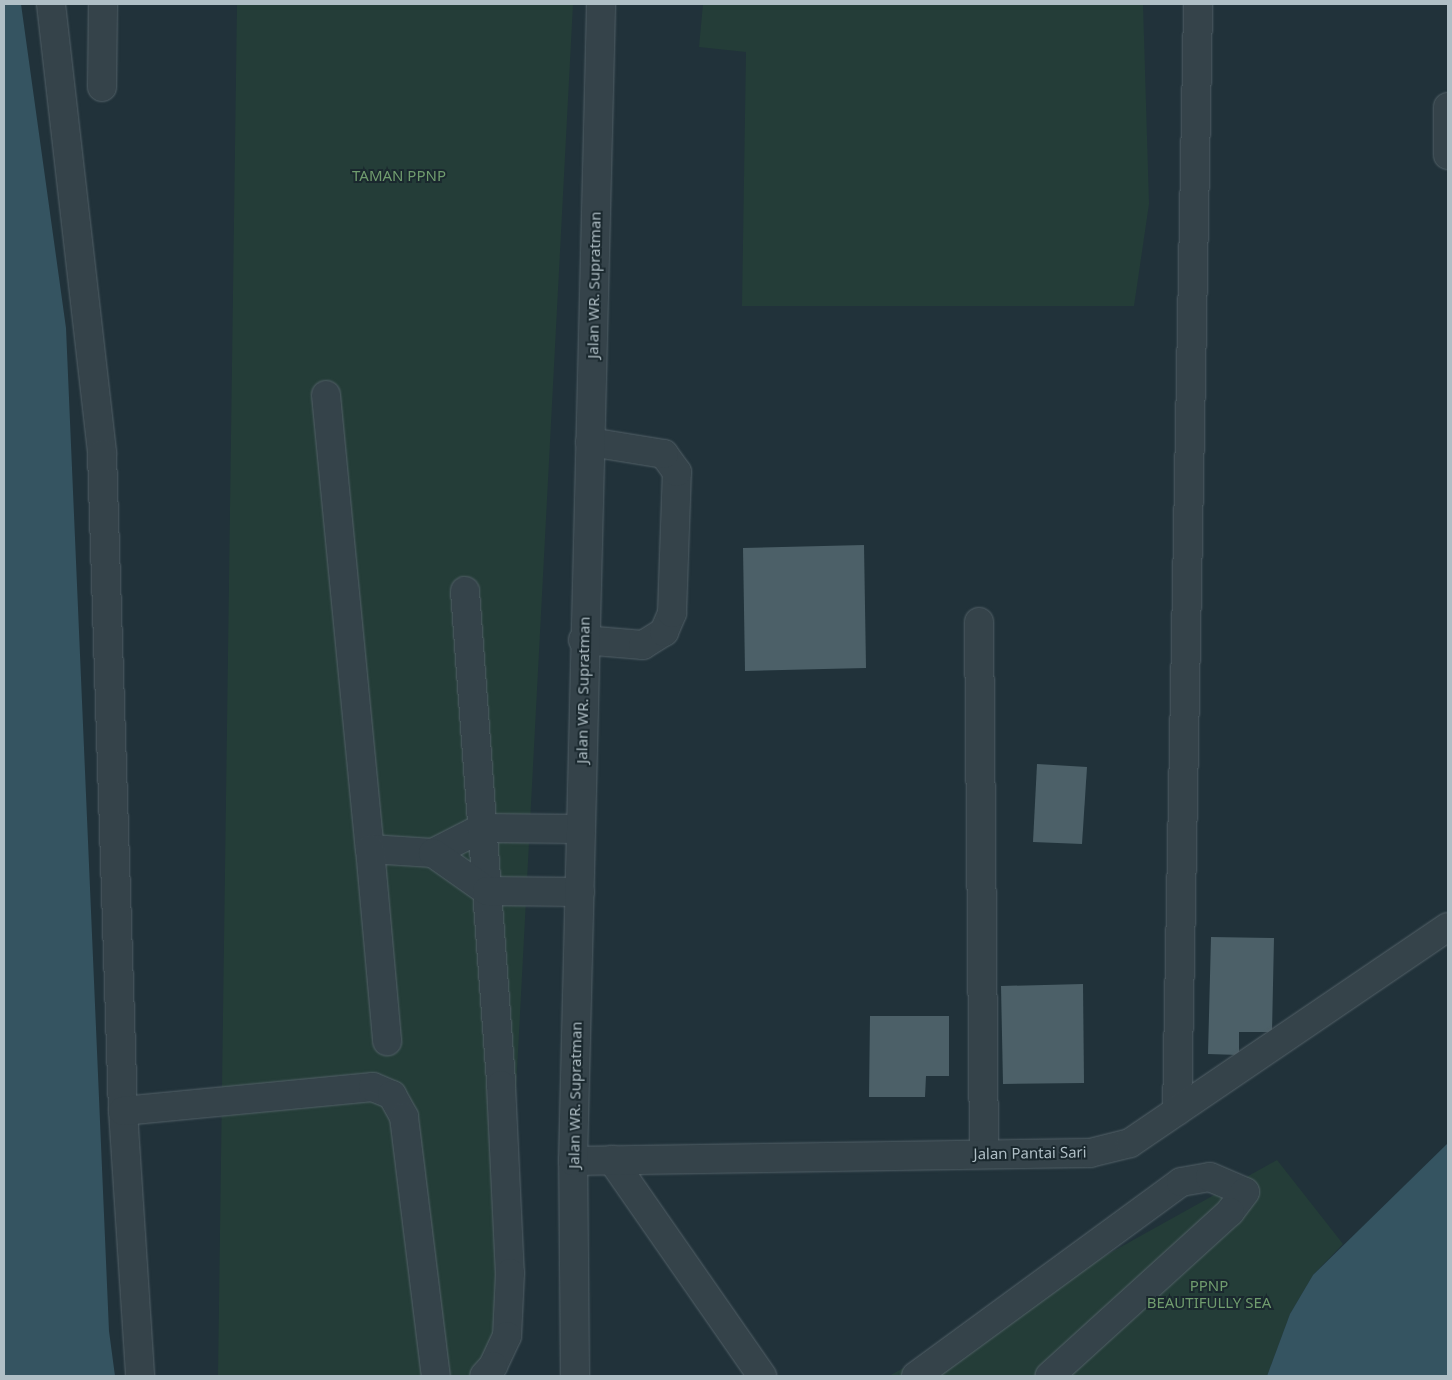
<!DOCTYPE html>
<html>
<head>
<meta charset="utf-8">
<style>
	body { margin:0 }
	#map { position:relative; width:1452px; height:1380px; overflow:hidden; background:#21323a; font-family:"Noto Sans",sans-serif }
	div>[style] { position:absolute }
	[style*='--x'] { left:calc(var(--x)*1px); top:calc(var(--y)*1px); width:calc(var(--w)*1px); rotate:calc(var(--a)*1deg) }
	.green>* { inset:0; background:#243d38 }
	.water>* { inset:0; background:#355461 }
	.building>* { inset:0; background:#4c6068 }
	.roads { filter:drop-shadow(0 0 1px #536168) drop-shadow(0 0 1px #536168) }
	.minor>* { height:28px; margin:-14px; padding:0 14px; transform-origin:14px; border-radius:14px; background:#35434a }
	span { translate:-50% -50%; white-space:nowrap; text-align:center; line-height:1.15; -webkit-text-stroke:4px #1a282e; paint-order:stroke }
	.park-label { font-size:15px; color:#709c6e }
	.street-label { font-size:15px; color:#b0bfc6 }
	.frame { position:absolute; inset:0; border:5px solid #b0bfc6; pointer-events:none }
</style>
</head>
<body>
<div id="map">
	<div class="green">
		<i style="clip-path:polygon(237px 4px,573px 4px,501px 1376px,218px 1376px)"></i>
		<i style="clip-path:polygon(703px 4px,1143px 4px,1149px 204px,1134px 306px,742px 306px,746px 52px,699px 47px)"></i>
		<i style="clip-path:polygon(1277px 1160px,1343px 1244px,1313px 1275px,1290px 1314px,1267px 1376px,889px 1376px)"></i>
	</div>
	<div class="water">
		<i style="clip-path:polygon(4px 4px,21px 4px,66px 328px,109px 1331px,115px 1376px,4px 1376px)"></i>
		<i style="clip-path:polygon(1448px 1143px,1448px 1376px,1267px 1376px,1290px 1314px,1313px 1275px)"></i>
	</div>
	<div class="building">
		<i style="clip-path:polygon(864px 545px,866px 668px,745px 671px,743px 548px)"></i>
		<i style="clip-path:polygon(1037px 764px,1087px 767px,1082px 844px,1033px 842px)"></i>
		<i style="clip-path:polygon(1211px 937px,1274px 938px,1272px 1032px,1239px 1032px,1239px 1055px,1208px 1054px)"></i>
		<i style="clip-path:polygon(1083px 984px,1084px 1083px,1003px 1084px,1001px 986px)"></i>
		<i style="clip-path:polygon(870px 1016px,949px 1016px,949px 1076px,926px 1076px,925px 1097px,869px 1097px)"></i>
	</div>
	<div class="roads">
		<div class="minor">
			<i style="--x:51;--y:4;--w:453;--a:83.5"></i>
			<i style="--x:102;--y:454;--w:657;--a:88.17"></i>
			<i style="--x:123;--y:1111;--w:266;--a:86.3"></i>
			<i style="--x:102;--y:87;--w:83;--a:-89.3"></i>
			<i style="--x:1448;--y:107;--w:48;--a:90"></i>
			<i style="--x:326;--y:395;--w:456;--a:84.5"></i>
			<i style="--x:370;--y:849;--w:63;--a:3.6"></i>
			<i style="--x:433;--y:853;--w:55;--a:-27"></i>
			<i style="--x:482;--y:828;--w:99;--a:0.6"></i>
			<i style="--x:465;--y:591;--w:495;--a:85.8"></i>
			<i style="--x:501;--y:1085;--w:188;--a:87.3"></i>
			<i style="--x:510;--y:1273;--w:63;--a:92.7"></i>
			<i style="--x:507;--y:1336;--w:33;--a:115"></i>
			<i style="--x:493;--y:1366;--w:13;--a:132"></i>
			<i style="--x:979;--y:622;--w:532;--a:89.46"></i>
			<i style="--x:583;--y:640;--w:60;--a:4.8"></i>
			<i style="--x:643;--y:645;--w:25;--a:-32"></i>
			<i style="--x:664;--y:632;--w:21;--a:-67"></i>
			<i style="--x:672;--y:613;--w:141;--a:-88"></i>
			<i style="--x:677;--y:472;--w:22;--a:-126"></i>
			<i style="--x:664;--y:454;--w:75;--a:-170.8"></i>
			<i style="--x:370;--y:849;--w:193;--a:84.9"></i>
			<i style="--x:433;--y:853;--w:66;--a:35.1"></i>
			<i style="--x:487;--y:891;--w:93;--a:0.6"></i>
			<i style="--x:123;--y:1111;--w:251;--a:-5.5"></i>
			<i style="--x:373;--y:1087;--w:21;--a:23"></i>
			<i style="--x:392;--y:1095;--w:25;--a:61"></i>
			<i style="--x:404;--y:1117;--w:261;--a:83"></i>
			<i style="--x:1177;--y:1111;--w:1107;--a:-88.91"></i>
			<i style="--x:612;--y:1160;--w:263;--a:55.2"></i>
			<i style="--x:573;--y:1161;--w:517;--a:-0.89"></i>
			<i style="--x:1090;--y:1153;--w:41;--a:-14"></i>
			<i style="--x:1130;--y:1143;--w:384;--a:-34.2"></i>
			<i style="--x:575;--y:1376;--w:215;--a:-90.5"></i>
			<i style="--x:573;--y:1161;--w:1157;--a:-88.61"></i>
			<i style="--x:916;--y:1376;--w:328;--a:-36.2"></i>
			<i style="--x:1181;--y:1182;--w:29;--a:-10"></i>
			<i style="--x:1210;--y:1177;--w:38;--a:23"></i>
			<i style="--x:1245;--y:1192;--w:25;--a:127"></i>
			<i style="--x:1230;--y:1212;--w:244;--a:137.7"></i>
		</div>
	</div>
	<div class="park-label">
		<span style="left:399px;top:176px">TAMAN PPNP</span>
		<span style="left:1209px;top:1294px">PPNP<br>BEAUTIFULLY SEA</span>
	</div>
	<div class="street-label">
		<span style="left:594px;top:285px;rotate:-89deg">Jalan WR. Supratman</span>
		<span style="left:583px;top:690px;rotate:-89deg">Jalan WR. Supratman</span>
		<span style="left:575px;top:1095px;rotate:-89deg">Jalan WR. Supratman</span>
		<span style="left:1030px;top:1153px;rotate:-1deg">Jalan Pantai Sari</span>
	</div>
	<div class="frame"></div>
</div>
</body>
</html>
